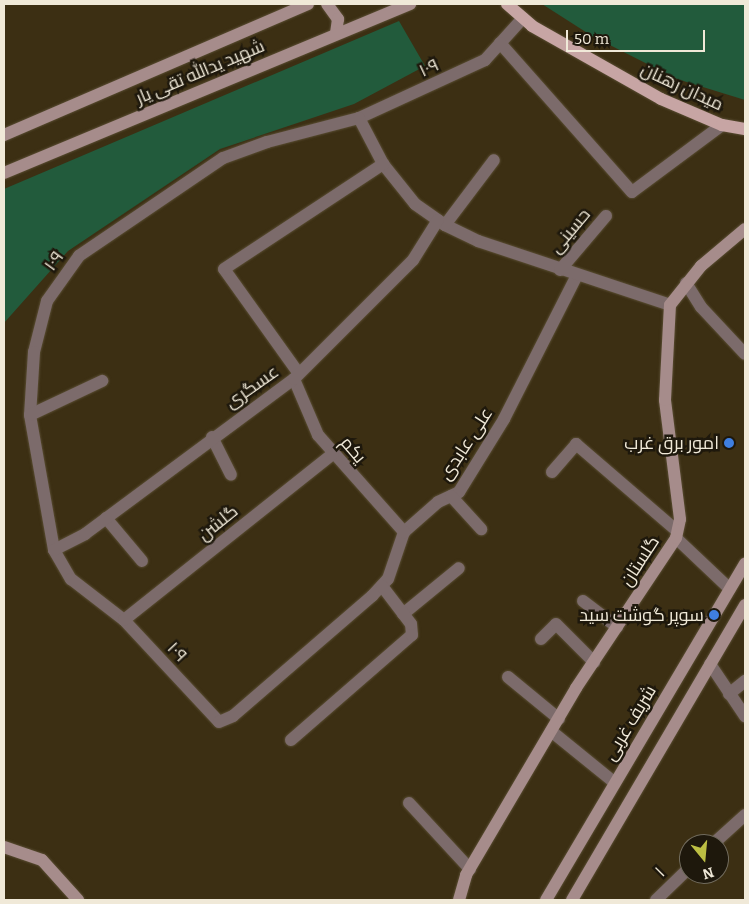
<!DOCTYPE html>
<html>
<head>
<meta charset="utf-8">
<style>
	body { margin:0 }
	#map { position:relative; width:749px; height:904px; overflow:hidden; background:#3c2f13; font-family:Bitter,Cairo,serif }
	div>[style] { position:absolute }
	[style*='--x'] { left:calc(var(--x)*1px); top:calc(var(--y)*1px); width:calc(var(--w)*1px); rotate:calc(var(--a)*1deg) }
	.green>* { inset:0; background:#225b3c }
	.roads { filter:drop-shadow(0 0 1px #594d33) drop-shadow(0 0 1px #594d33) }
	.street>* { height:12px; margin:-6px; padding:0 6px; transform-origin:6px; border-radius:6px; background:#7c6b6b }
	.secondary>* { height:12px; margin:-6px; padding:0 6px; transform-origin:6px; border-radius:6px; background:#a68c8b }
	.primary>* { height:12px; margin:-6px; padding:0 6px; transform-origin:6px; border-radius:6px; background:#c7a5a4 }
	.dots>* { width:14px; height:14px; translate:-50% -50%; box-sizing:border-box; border:2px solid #1e180c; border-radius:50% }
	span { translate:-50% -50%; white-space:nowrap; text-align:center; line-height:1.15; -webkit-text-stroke:5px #1e180c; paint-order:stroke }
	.street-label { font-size:18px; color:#f0e9d8 }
	.poi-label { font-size:18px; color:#f0e9d8 }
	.right { translate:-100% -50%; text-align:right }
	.frame { position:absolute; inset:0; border:5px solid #f0e9d8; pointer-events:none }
	.north { position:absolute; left:679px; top:834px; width:50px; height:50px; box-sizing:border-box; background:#1e180c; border:1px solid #726c5e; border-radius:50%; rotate:163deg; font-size:14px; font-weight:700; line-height:20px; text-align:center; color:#f0e9d8 }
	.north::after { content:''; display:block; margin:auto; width:18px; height:22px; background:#bdbf43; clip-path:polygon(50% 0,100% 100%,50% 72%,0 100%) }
	.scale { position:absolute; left:566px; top:30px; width:139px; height:22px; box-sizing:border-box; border:2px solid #f0e9d8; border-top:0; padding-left:6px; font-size:15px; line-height:18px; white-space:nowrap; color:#f0e9d8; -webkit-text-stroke:4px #1e180c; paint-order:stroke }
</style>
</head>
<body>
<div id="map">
	<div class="green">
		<i style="clip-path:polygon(542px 4px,745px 4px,745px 100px,677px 79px,592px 36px)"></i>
		<i style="clip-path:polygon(399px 21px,425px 66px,354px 104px,220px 149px,68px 251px,4px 323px,4px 189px)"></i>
	</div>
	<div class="roads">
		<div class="street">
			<i style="--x:523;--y:18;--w:57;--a:132.1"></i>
			<i style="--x:485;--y:60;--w:139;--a:155.3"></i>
			<i style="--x:359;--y:118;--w:95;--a:165.4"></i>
			<i style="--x:267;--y:142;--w:47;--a:160"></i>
			<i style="--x:223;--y:158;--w:174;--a:145.8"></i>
			<i style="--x:79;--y:256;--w:55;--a:125.4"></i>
			<i style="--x:47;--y:301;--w:53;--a:104.3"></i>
			<i style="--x:34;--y:352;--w:63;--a:93.6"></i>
			<i style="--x:30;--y:415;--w:137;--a:79.9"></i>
			<i style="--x:54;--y:550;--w:34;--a:60"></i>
			<i style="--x:71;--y:579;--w:67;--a:37.7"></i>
			<i style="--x:124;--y:620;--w:139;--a:47"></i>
			<i style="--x:219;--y:722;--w:15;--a:-23"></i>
			<i style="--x:233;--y:716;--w:184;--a:-40.8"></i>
			<i style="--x:372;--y:596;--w:23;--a:-47"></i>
			<i style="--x:388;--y:579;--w:50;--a:-71.2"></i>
			<i style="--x:404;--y:532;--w:45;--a:-41.4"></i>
			<i style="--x:438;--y:502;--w:23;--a:-25"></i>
			<i style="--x:459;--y:492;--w:86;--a:-58.3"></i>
			<i style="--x:504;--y:419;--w:161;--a:-63.1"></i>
			<i style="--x:500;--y:43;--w:199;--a:48.5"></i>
			<i style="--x:632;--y:192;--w:112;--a:-36.7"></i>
			<i style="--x:359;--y:118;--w:52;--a:62.4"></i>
			<i style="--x:383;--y:164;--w:51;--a:51.3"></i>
			<i style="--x:415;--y:204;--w:37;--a:35"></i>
			<i style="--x:445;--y:225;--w:37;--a:26"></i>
			<i style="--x:478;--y:241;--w:202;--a:18.4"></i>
			<i style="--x:445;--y:225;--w:81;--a:-53"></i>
			<i style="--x:560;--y:270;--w:71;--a:-49.6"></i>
			<i style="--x:686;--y:283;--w:28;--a:58"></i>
			<i style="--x:701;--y:307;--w:64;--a:46.9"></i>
			<i style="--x:297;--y:371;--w:125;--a:-125.6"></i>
			<i style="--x:224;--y:269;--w:191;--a:-33.4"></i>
			<i style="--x:294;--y:379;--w:61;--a:66.8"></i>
			<i style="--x:318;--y:435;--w:130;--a:48.4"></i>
			<i style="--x:30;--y:415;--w:80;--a:-25.3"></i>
			<i style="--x:212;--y:437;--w:42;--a:63.4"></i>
			<i style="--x:552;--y:472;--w:37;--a:-49"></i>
			<i style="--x:576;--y:444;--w:133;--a:40.7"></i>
			<i style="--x:451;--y:496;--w:45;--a:47.7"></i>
			<i style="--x:106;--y:518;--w:56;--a:50.1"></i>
			<i style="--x:676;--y:538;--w:74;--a:43.4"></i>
			<i style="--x:54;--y:550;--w:35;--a:-27"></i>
			<i style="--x:85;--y:534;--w:260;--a:-36.6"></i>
			<i style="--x:294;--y:379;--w:168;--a:-45"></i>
			<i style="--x:413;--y:260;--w:47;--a:-58"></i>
			<i style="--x:583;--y:601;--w:43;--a:37.4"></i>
			<i style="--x:403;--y:614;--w:72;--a:-39.4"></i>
			<i style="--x:124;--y:620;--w:267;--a:-38.5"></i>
			<i style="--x:541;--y:639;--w:21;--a:-45"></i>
			<i style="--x:556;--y:624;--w:54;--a:45"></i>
			<i style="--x:710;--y:664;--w:63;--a:56.1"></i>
			<i style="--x:508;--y:677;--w:66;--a:39.5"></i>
			<i style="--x:729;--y:694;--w:21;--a:-39"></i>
			<i style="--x:551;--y:731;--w:82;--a:39.1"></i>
			<i style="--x:291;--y:740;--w:160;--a:-41"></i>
			<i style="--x:412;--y:635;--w:11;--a:-95"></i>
			<i style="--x:411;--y:624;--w:48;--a:-127.3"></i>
			<i style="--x:409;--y:803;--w:90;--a:47.3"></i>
			<i style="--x:713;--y:844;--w:43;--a:-42.2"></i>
			<i style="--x:656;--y:900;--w:46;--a:-44.1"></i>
		</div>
		<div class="secondary">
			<i style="--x:327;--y:4;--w:19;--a:54"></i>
			<i style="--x:338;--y:19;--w:15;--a:98"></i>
			<i style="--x:4;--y:135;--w:331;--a:-23.3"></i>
			<i style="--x:4;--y:173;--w:440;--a:-22.6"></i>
			<i style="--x:4;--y:847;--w:40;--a:18.9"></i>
			<i style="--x:42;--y:860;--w:54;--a:48"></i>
			<i style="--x:459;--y:900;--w:26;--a:-74"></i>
			<i style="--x:466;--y:875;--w:217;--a:-59.5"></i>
			<i style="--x:576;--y:688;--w:180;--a:-56.3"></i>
			<i style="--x:676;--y:538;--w:19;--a:-78"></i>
			<i style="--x:680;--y:519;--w:120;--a:-97.2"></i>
			<i style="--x:665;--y:400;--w:95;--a:-87"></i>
			<i style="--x:670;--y:305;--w:50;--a:-51.5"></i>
			<i style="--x:701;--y:266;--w:57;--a:-40.1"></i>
			<i style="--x:546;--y:900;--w:391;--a:-59.4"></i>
			<i style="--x:572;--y:900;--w:342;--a:-59.6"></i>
		</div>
		<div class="primary">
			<i style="--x:507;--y:4;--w:33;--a:41"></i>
			<i style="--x:532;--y:26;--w:148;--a:29.5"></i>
			<i style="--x:661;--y:99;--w:66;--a:23.1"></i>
			<i style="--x:722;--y:125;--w:23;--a:10"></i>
		</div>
	</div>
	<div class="dots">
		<i style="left:729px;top:443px;background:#3f7fe0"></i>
		<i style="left:714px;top:615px;background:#3f7fe0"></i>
	</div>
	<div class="street-label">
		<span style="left:429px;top:68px;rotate:-25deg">۱۰۹</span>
		<span style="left:200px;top:72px;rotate:-23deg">شهید یدالله تقی یار</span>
		<span style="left:682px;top:87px;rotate:25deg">میدان رهنان</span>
		<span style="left:570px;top:231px;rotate:-50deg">حسینی</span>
		<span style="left:54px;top:261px;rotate:-54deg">۱۰۹</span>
		<span style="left:252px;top:387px;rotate:-35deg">عسگری</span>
		<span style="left:466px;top:444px;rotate:-57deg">علی عابدی</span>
		<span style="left:353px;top:450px;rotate:50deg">یکم</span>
		<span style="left:218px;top:523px;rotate:-39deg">گلشن</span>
		<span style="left:640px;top:561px;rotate:-57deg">گلستان</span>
		<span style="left:177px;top:652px;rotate:47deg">۱۰۹</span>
		<span style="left:630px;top:723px;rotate:-59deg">شریف غربی</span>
		<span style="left:660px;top:872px;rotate:-45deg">۱</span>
	</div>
	<div class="poi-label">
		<span class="right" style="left:719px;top:443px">امور برق غرب</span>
		<span class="right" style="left:704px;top:615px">سوپر گوشت سید</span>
	</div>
	<div class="frame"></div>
	<div class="north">N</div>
	<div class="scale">50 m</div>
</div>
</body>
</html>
